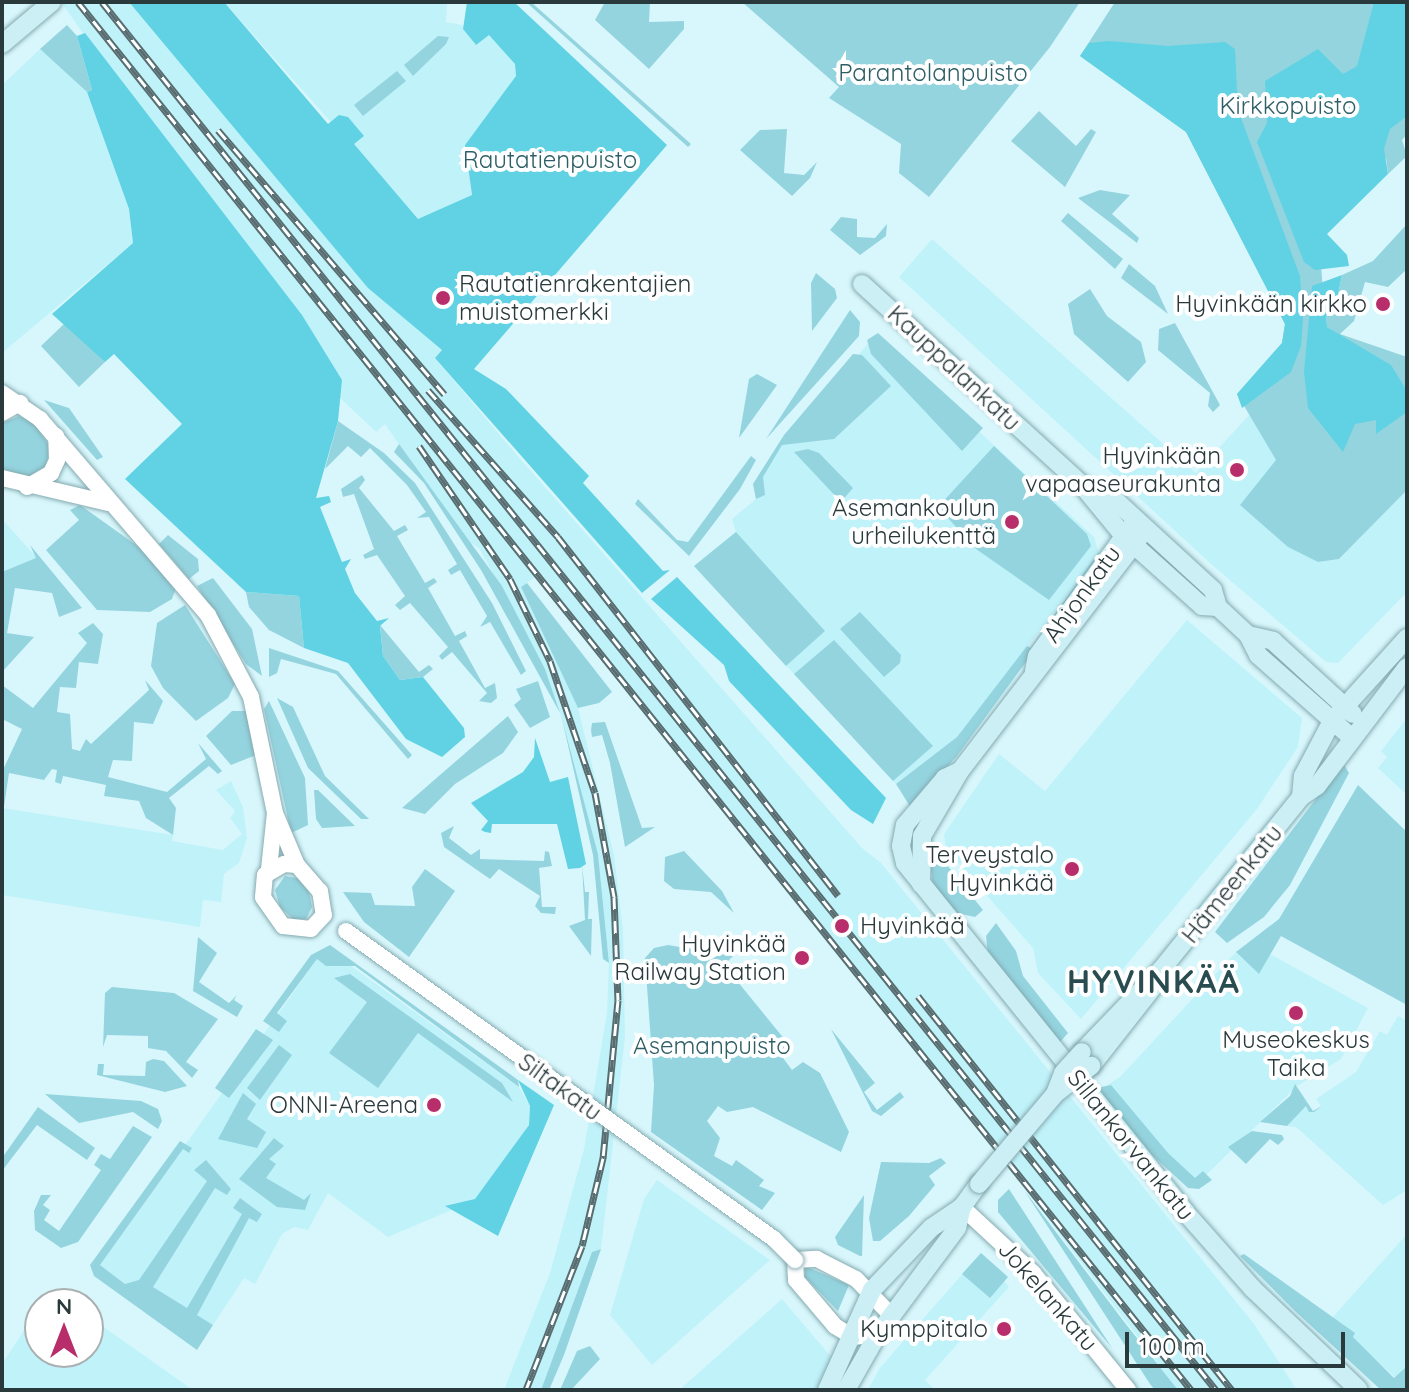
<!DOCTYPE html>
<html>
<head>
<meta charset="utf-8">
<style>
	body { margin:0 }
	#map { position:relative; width:1409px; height:1392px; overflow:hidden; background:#d8f7fc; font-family:Quicksand,sans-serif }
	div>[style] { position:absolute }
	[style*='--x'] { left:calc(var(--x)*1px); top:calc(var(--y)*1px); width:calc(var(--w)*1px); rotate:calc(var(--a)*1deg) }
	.built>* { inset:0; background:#c0f2fa }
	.green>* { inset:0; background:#94d4df }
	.forest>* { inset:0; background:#60d2e3 }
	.roads { filter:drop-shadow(0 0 2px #84aab0) drop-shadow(0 0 2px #84aab0) }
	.tertiary>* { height:16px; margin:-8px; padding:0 8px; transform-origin:8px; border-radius:8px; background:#fff }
	.secondary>* { height:18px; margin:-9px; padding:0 9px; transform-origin:9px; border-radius:9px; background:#cbeff4 }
	.rail>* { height:7px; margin-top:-3.5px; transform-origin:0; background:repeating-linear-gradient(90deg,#fff 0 12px,#596d70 0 24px); box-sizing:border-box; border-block:2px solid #596d70 }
	.bridges { filter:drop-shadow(0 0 2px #84aab0) drop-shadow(0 0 2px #84aab0) }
	.tertiary-bridge>* { height:16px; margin:-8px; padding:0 8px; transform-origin:8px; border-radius:8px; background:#fff }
	.secondary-bridge>* { height:18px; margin:-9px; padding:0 9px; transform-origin:9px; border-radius:9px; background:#cbeff4 }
	.dots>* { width:22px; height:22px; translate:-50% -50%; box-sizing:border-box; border:4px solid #fff; border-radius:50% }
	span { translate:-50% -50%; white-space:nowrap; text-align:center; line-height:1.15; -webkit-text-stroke:8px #fff; paint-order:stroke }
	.park-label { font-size:24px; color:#2e5f66 }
	.poi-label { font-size:24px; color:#2a3a3c }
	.left { translate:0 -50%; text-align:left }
	.right { translate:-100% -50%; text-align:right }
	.street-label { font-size:24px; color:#2a3a3c }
	.district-label { font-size:32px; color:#294c51; font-weight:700; letter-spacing:2px }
	.frame { position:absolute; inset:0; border:4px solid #2a3a3c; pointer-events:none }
	.north { position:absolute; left:24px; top:1288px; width:80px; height:80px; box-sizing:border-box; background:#fff; border:2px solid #aab0b1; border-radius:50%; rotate:0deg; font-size:22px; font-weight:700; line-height:32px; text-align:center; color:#2a3a3c }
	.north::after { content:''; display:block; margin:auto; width:28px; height:36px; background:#b82e6a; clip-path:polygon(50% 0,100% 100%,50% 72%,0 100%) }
	.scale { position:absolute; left:1125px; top:1332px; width:220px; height:36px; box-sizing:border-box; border:4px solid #2a3a3c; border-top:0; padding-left:10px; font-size:24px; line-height:28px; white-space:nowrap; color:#2a3a3c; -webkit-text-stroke:6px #fff; paint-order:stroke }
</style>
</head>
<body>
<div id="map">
	<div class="built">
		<i style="clip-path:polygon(61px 2px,161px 2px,368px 288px,442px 350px,435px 358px,509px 446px,862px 848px,881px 863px,1254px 1324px,1297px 1390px,1178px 1390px,980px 1129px,535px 577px,521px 587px,578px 708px,614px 855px,623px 930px,625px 1037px,601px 1249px,592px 1252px,541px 1390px,504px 1390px,550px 1273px,584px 1149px,607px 1013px,609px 963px,598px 854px,560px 713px,545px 669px,479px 548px,463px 538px,385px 424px,376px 432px,339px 397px)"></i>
		<i style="clip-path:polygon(224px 2px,447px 2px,446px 22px,462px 25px,475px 45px,489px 34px,515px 64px,516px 76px,465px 145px,472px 195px,418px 220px)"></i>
		<i style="clip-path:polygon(40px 49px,87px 92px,129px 209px,133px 243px,2px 353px,2px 85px)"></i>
		<i style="clip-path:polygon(932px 239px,1196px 473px,1250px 414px,1277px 461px,1288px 547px,1318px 562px,1339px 559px,1407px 490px,1407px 592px,1338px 663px,1326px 662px,1211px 564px,899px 277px)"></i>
		<i style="clip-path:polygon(875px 336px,1094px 537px,1099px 554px,957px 737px,896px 784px,694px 566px,736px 532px,732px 519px,756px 499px,753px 484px,776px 448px)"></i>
		<i style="clip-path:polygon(2px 519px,37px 558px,2px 586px)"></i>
		<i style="clip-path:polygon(1187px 620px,1302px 718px,1298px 747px,1257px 809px,1081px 1019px,1038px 973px,1033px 948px,946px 849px,944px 834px,999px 754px,1045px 791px)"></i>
		<i style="clip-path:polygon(1407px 718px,1407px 795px,1378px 768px,1387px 757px,1381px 751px)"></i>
		<i style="clip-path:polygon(231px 781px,243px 807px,247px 838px,239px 863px,224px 874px,221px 902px,203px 900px,200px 927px,2px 895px,2px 808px,173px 835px,172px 841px,223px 850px,242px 834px,230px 818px,235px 811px,216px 790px)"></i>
		<i style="clip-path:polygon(1236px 952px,1259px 974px,1270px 954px,1368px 1008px,1341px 1059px,1297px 1086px,1200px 1181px,1191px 1182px,1104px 1087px,1120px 1077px)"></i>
		<i style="clip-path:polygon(336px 955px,519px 1087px,530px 1106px,529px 1125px,475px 1200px,388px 1237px,328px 1193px,308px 1230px,294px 1227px,282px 1234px,255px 1284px,244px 1278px,213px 1325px,153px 1287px,132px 1289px,100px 1265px,317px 959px)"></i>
		<i style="clip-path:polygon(1398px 1016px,1407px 1021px,1407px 1190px,1383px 1205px,1296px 1127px,1287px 1126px,1306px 1106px,1314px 1112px,1321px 1106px,1316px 1099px,1356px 1072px,1380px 1031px,1387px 1035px)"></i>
		<i style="clip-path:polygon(657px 1180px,770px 1260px,652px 1365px,610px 1315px,644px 1199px)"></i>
		<i style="clip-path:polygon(1407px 1234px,1407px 1388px,1331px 1319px)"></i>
		<i style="clip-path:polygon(981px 1253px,1009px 1287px,925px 1380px,935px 1390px,868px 1390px,879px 1369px)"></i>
		<i style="clip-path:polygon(782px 1299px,833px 1359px,819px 1390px,679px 1390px)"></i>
		<i style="clip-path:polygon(40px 1306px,40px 1352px,88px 1352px,88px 1316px,193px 1390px,2px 1390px,2px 1364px)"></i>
	</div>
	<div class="green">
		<i style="clip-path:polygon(526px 2px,531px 2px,691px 144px,688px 147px)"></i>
		<i style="clip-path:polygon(605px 2px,650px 2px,649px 22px,684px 21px,684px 29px,649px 69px,595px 20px)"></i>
		<i style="clip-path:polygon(742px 2px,1080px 2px,1050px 47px,929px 197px,899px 173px,901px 144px,829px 98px,839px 87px)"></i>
		<i style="clip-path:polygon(1115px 2px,1407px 2px,1407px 134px,1402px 140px,1407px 156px,1388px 174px,1386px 158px,1318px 226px,1327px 344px,1387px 363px,1339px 335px,1327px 327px,1326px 311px,1337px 299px,1342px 275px,1373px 261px,1407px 224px,1407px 269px,1388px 287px,1365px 282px,1354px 321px,1340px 334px,1407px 357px,1407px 490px,1339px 559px,1318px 562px,1288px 547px,1240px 505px,1276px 460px,1237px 394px,1282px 343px,1285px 324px,1186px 132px,1080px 56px)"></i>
		<i style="clip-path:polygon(67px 25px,77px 36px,92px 90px,87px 92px,40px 49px)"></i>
		<i style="clip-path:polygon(438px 36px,449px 37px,446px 44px,413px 76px,404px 65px)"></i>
		<i style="clip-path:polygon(397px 71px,406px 81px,363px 116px,354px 105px)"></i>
		<i style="clip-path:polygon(1039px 111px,1076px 146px,1091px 129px,1096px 132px,1065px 187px,1011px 141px)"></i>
		<i style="clip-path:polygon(787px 129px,784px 173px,804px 175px,817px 162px,810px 178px,792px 196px,740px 150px,760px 130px)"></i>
		<i style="clip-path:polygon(1100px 190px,1130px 195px,1112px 214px,1139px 238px,1137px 243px,1078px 198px)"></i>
		<i style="clip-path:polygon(1068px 213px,1123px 259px,1115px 269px,1061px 221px)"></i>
		<i style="clip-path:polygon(841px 217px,857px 219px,857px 237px,875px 238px,887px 224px,886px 236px,860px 255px,830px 230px)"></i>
		<i style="clip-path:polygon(1129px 264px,1155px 286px,1168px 314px,1121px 278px)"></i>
		<i style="clip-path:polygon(816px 273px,835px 289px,837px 298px,812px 331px,811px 283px)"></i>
		<i style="clip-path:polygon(1090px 289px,1107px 316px,1141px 342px,1146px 362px,1128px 382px,1074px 334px,1068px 304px)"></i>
		<i style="clip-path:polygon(850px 310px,860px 322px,859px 336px,766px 439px)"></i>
		<i style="clip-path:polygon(66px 322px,105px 362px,79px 387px,41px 346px)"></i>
		<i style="clip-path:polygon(1175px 323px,1220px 405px,1213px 412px,1208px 406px,1210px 393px,1158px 350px,1159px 329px)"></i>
		<i style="clip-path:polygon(878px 333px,983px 428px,962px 451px,871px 354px,867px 340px)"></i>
		<i style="clip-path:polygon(853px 354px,862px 355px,891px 386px,834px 439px,782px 445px,763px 477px,765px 495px,756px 499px,753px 484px,784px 435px)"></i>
		<i style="clip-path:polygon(757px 374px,777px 385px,739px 438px,749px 379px)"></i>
		<i style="clip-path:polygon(44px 400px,69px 408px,103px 457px,97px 460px)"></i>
		<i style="clip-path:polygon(19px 416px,35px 424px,50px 447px,46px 467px,30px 477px,2px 469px,2px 423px)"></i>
		<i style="clip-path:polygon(338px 421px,384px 453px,415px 483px,492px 603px,526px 671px,521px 675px,490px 622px,480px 627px,487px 616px,460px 570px,451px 575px,448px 570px,457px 564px,429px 517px,417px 518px,426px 512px,407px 485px,370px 448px,361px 457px,348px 446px,325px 469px)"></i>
		<i style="clip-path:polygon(399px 444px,502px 586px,545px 669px,560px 713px,481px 570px,424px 483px,394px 452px)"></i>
		<i style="clip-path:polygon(994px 446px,1087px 534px,1091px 546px,1049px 600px,976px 549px,938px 507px)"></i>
		<i style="clip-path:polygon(808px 449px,819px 453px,853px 488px,841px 502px,794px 452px)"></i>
		<i style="clip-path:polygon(751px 456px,756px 460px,740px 489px,689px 556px,635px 504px,638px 499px,677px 540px,688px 542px)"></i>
		<i style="clip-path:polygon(362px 475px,365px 480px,359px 488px,394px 531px,405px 525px,408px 530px,397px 536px,425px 583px,434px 578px,437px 582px,428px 588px,455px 636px,465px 631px,467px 636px,459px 641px,485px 688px,495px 683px,497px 698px,491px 703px,479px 701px,487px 693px,452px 652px,442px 660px,439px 656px,448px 647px,410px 603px,400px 610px,395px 605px,405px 596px,377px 555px,365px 559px,363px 555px,374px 549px,354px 494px,343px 497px,341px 489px)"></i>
		<i style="clip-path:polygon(80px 505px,139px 547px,176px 588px,172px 599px,150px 612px,97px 610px,46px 550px,79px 520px,70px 510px)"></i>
		<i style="clip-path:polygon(736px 532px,825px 631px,786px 666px,694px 566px)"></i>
		<i style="clip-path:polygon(168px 535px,198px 559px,199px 571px,189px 579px,159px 544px)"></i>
		<i style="clip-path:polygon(30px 545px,82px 608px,59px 617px,52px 593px,15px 588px,7px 633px,34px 637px,2px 672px,2px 572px,36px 558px)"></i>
		<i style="clip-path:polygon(1098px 553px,1102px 554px,1072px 599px,957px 756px,911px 808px,896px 784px,957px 737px,1027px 646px,1031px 648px)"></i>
		<i style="clip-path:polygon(213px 578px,252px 629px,262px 676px,246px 664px,197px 586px)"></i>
		<i style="clip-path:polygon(527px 583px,612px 692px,599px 703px,578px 708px,521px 587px)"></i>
		<i style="clip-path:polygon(246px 592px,299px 596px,304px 648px,269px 630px,249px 607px)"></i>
		<i style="clip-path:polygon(185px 605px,235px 684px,228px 698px,196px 721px,163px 688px,151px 666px,157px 623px)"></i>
		<i style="clip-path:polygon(860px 612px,901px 655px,900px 663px,884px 677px,840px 629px)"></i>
		<i style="clip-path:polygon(93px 623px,103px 634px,98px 664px,79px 662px,76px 688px,60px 687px,57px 712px,70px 714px,72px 749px,80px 751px,86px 739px,91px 744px,149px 690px,145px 680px,163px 701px,153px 724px,134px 722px,132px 761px,113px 760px,108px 777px,167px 792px,206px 759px,198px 743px,222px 771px,218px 774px,209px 766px,169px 798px,176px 808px,173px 835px,146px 818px,139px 801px,104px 796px,106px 785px,63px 776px,61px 784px,55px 782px,57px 770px,52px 769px,44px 780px,9px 773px,2px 820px,2px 772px,22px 729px,2px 719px,2px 685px,33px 708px,87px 643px,78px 633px)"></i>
		<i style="clip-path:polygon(380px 625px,419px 672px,429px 665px,433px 669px,423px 677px,400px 680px,383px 656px)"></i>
		<i style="clip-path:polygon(834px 640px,933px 746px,893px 781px,794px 674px)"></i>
		<i style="clip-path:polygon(269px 648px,338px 671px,412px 755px,408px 759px,336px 674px,281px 659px,277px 673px,269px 677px)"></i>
		<i style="clip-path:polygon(538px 681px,550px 717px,530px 728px,514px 705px,521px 699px,516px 689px)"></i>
		<i style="clip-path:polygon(277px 698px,293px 707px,325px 776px,369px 819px,361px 819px,308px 768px)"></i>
		<i style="clip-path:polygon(269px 701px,305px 778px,308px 825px,291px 833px,264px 709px)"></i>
		<i style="clip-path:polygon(232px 711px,246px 711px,256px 755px,231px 765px,206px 736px)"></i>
		<i style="clip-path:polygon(508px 716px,518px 732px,503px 753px,455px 784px,425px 814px,402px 808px)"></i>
		<i style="clip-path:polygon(562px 719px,598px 854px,609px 963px,603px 959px,593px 855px)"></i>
		<i style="clip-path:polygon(605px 722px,642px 828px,655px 827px,625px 847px,610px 763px,602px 735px,592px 737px,591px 730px,592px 723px)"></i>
		<i style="clip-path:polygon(1343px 763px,1349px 773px,1290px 885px,1264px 917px,1227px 943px,1215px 932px)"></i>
		<i style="clip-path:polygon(1358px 785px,1407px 832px,1407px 1005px,1281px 936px,1259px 974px,1236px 952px,1279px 919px)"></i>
		<i style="clip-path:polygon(314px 790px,318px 790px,355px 826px,322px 828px,316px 819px)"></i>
		<i style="clip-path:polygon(454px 826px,449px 838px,471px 855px,480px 849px,480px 859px,544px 861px,545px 851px,549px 852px,552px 866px,539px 868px,540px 880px,542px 907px,556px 907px,555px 914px,541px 913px,535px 906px,540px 896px,499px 869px,490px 879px,444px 847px,441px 833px)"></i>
		<i style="clip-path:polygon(927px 840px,983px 910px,975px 917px,956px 913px,933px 885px)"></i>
		<i style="clip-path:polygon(684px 851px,722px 891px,734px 913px,711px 892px,674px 889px,664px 881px,665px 857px)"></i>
		<i style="clip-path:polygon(582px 865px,585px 892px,589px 892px,588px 919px,592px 919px,591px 956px,569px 926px,585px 920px)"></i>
		<i style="clip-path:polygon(425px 869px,455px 891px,409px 957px,364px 922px,343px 892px,371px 893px,375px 905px,415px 906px,412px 887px)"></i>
		<i style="clip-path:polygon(285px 876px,297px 878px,309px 892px,312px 907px,306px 919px,293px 919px,280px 907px,275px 890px)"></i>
		<i style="clip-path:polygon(996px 923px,1016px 951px,1023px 976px,1068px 1033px,1060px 1042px,988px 954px,986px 936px)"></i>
		<i style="clip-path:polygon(198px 937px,217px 953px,199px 982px,229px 1003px,237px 995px,234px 1000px,243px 1006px,237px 1017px,193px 991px)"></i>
		<i style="clip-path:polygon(330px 945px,518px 1080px,519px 1087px,355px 966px,326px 966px,317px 959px,277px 1013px,287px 1021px,279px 1032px,263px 1021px,311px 955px)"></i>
		<i style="clip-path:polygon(668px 945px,733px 956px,724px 965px,790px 1046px,780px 1054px,792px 1070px,803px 1062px,820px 1073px,849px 1132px,841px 1152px,753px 1107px,727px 1112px,718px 1106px,707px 1121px,720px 1138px,714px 1156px,732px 1166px,736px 1160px,764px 1180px,759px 1186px,775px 1193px,762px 1210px,651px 1132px,654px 1085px,645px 958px,654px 948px)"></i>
		<i style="clip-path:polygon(350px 974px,502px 1083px,513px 1102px,418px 1033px,378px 1088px,329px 1053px,367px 1002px,334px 978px)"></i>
		<i style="clip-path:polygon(112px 987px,174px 993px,218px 1019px,186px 1062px,198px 1070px,192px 1078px,166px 1051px,148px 1048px,148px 1036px,107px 1035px,103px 1047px,105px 993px)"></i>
		<i style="clip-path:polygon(256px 1029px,273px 1040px,229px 1098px,215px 1088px)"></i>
		<i style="clip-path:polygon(831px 1029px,875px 1083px,864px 1092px,877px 1110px,900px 1092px,904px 1097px,881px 1116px,872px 1111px)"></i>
		<i style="clip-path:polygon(279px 1045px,292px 1055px,260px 1100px,247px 1088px)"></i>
		<i style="clip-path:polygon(153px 1059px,164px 1061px,187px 1086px,165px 1092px,97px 1075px,98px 1064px,104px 1064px,103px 1075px,145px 1076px,146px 1062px)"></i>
		<i style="clip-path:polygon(1295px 1084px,1313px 1111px,1322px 1106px,1314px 1112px,1309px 1112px,1306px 1106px,1287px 1126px,1260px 1122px,1290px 1096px)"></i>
		<i style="clip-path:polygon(1111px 1085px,1168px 1153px,1195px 1178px,1203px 1171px,1212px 1180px,1199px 1189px,1188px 1188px,1151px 1154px,1097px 1088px)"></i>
		<i style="clip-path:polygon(243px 1093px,256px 1104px,247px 1119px,266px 1132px,257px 1148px,218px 1139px)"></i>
		<i style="clip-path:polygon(45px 1094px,141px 1101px,158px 1109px,162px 1121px,158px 1129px,133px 1112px,79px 1123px)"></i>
		<i style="clip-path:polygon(38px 1107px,95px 1148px,87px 1160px,37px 1125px,2px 1171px,2px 1158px)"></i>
		<i style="clip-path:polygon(133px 1126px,152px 1137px,78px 1242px,61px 1248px,35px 1230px,34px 1211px,41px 1195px,51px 1195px,43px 1205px,50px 1210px,44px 1220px,59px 1231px,101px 1170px,94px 1165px,101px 1154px,110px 1159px)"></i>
		<i style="clip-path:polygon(1252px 1131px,1282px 1135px,1284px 1139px,1278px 1145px,1270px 1139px,1246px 1164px,1228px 1147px)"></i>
		<i style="clip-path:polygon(274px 1138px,284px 1146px,269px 1159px,276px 1164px,266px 1178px,304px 1200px,311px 1193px,305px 1210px,277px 1207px,239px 1179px)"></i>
		<i style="clip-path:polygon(180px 1141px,192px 1148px,189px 1153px,183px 1149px,100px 1265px,125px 1284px,139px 1280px,207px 1181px,194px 1170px,206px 1160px,231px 1189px,227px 1195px,215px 1188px,153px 1287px,187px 1308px,242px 1214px,233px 1208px,240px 1198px,262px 1214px,257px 1222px,249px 1218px,197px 1315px,213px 1325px,197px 1350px,94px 1276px,90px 1265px)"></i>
		<i style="clip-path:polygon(941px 1158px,946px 1163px,929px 1176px,935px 1185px,909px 1216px,880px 1241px,873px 1241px,869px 1218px,881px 1162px,929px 1163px)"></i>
		<i style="clip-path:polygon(1009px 1189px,1112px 1348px,998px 1212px,998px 1200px)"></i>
		<i style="clip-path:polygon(1024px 1190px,1125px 1323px,1178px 1390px,1155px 1390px,1150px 1384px)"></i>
		<i style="clip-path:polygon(864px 1195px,862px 1256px,860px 1256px,838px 1245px,835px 1237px)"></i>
		<i style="clip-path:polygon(601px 1249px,564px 1355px,549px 1390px,541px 1390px,592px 1252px)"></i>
		<i style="clip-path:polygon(981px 1253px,1008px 1277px,990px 1298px,962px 1274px)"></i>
		<i style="clip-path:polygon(1244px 1254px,1355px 1333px,1353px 1337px,1394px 1378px,1405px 1368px,1407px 1390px,1381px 1390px,1296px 1312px,1240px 1256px)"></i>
		<i style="clip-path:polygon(805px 1266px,849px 1285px,838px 1311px,805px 1277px)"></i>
		<i style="clip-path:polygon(590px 1346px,600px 1359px,571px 1390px,560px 1390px,577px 1351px)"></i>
	</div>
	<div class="forest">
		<i style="clip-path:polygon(129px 2px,224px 2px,328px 124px,339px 115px,348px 117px,364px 136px,354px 144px,418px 219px,472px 195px,465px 145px,516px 76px,515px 64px,489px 35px,476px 45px,463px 29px,467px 2px,514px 2px,667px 145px,474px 369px,506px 389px,589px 476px,583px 483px,663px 571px,670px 570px,642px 593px,435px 358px,442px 350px,368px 288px)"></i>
		<i style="clip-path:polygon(1374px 2px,1407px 2px,1407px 116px,1390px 129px,1384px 149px,1388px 174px,1327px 234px,1347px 255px,1349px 266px,1315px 270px,1304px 262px,1257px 142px,1267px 123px,1265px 81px,1318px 49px,1343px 74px,1357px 66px)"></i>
		<i style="clip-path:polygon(85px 33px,302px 315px,342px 380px,338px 421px,316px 498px,329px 496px,331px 502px,320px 507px,342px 562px,351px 559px,345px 569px,355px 593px,377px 621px,389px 618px,380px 626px,383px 656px,400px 680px,423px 677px,464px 728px,465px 737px,442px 757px,406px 739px,348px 663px,304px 648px,299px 596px,246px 592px,125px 479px,182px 424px,114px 354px,105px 362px,52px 314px,133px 243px,129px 209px,87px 92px,92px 90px,77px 36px)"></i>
		<i style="clip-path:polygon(1109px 41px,1168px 46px,1225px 42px,1235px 49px,1238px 110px,1300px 276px,1303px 320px,1301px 346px,1291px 372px,1242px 408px,1237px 394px,1282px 343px,1285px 324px,1186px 132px,1080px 56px,1089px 43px)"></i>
		<i style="clip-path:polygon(1342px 275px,1337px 299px,1326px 311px,1327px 327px,1391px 365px,1407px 391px,1407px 412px,1376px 434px,1376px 420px,1355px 424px,1343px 452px,1308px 408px,1304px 372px,1312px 286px)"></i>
		<i style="clip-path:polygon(677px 577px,886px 798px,873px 824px,851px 810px,729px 681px,724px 665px,651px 599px)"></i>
		<i style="clip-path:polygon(535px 738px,550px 782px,568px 777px,586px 864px,580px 868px,568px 869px,557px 824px,492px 824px,491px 833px,485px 832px,481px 830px,488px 821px,471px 803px,523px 772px,534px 757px)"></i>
		<i style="clip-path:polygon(518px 1080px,554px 1105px,498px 1236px,445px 1206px,475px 1199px,529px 1125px,530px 1106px)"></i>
	</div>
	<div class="roads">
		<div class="tertiary">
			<i style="--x:2;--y:393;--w:46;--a:34.4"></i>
			<i style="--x:40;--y:419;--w:258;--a:49.4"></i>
			<i style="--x:208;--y:615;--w:93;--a:62.3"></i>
			<i style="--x:251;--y:697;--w:118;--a:78.3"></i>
			<i style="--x:275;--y:813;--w:56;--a:67.1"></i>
			<i style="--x:2;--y:413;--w:21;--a:-29"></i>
			<i style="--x:2;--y:478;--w:109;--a:13.3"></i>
			<i style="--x:27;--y:487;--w:28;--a:-30"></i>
			<i style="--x:51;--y:473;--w:14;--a:-65"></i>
			<i style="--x:57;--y:460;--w:24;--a:-92"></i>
			<i style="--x:284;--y:864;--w:13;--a:4"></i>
			<i style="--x:297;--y:865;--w:35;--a:49"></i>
			<i style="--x:320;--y:891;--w:24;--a:81"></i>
			<i style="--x:324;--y:915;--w:19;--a:133"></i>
			<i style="--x:311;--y:929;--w:28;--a:-174"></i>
			<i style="--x:283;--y:926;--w:35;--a:-125"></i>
			<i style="--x:263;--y:897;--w:22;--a:-85"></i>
			<i style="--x:265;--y:875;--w:22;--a:-30"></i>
			<i style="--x:269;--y:869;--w:56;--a:-83.9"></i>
			<i style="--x:962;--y:1207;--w:97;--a:42.9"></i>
			<i style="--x:1033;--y:1273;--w:151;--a:50.9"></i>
			<i style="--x:878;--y:1334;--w:25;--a:173"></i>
			<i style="--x:853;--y:1337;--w:21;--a:-149"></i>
			<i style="--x:835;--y:1326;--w:60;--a:-130.3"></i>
			<i style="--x:796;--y:1280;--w:20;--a:-93"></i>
			<i style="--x:795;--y:1260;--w:22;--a:-3"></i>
			<i style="--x:817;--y:1259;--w:44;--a:27.1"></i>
			<i style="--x:856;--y:1279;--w:50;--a:45.8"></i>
		</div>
		<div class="secondary">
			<i style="--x:2;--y:44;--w:65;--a:-40"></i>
			<i style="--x:862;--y:284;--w:298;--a:42.4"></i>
			<i style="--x:1082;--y:485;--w:66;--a:50.5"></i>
			<i style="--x:1124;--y:536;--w:105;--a:41.9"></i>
			<i style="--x:1202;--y:606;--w:16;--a:4"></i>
			<i style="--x:1085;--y:486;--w:36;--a:27"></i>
			<i style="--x:1117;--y:502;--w:130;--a:42.5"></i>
			<i style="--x:1213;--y:590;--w:18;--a:74"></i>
			<i style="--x:1218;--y:607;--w:41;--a:43"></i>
			<i style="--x:1248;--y:635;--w:22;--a:63"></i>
			<i style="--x:1258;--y:655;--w:124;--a:41.4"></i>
			<i style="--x:1248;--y:635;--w:26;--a:13"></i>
			<i style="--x:1273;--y:641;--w:108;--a:42.4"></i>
			<i style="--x:1034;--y:671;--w:15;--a:-79"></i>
			<i style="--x:1037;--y:656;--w:158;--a:-54"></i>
			<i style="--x:960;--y:771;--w:17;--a:155"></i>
			<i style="--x:945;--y:778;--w:62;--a:130.4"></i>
			<i style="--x:905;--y:825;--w:21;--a:101"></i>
			<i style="--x:901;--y:846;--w:17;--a:77"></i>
			<i style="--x:905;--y:863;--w:449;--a:51.2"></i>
			<i style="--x:1186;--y:1213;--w:101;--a:48.6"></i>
			<i style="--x:1253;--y:1289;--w:146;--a:43.6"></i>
			<i style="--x:1301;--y:797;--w:21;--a:-85"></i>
			<i style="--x:1303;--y:776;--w:62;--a:-62.2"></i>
			<i style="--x:1332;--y:721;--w:112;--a:-47.9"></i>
			<i style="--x:921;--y:884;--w:48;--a:-88.8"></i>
			<i style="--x:922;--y:836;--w:75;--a:-59.7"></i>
			<i style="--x:960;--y:771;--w:305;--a:-52.5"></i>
			<i style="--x:1082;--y:1052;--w:114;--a:-46.1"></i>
			<i style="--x:1161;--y:970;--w:223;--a:-51"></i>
			<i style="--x:1301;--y:797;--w:19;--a:-35"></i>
			<i style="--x:1317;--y:786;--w:149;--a:-52.9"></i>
			<i style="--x:1091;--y:1066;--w:108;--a:-51.8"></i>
			<i style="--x:827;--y:1390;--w:110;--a:-65.8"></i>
			<i style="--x:872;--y:1290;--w:86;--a:-46.4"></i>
			<i style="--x:931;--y:1228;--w:37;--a:-34"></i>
			<i style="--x:962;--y:1207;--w:29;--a:-54"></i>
			<i style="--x:846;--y:1390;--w:64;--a:-60.3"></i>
			<i style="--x:878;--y:1334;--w:132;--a:-53.3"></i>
			<i style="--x:957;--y:1228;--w:22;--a:-77"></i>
		</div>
	</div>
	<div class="rail">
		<i style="--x:78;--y:2;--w:1779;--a:51.27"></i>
		<i style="--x:102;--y:2;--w:1780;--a:51.25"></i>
		<i style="--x:218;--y:130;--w:348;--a:49.4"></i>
		<i style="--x:428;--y:390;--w:196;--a:48.5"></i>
		<i style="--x:558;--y:537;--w:455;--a:52"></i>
		<i style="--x:419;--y:446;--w:161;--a:55.6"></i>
		<i style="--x:510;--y:579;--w:91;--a:64"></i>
		<i style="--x:550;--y:661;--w:139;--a:71.2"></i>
		<i style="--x:595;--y:793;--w:106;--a:79.6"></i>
		<i style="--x:614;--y:897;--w:103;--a:87.8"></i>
		<i style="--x:618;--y:1000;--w:159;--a:95.4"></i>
		<i style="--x:603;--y:1158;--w:90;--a:103.4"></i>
		<i style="--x:582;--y:1246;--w:155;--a:111.3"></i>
		<i style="--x:918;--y:996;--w:504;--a:51.45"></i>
	</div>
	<div class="bridges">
		<div class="tertiary-bridge">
			<i style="--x:346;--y:931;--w:527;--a:35.74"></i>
			<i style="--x:774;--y:1239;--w:30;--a:45"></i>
		</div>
		<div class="secondary-bridge">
			<i style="--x:1055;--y:1094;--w:46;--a:-37.9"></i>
			<i style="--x:979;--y:1184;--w:118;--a:-49.8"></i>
			<i style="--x:1055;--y:1094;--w:22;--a:-69"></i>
			<i style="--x:1063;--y:1073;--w:28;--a:-48"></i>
		</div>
	</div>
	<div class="dots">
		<i style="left:443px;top:298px;background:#b82e6a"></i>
		<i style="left:1383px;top:304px;background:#b82e6a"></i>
		<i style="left:1237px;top:470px;background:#b82e6a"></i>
		<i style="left:1012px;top:522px;background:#b82e6a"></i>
		<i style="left:1072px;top:869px;background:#b82e6a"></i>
		<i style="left:842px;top:926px;background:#b82e6a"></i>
		<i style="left:802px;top:958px;background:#b82e6a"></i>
		<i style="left:1296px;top:1013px;background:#b82e6a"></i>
		<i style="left:434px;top:1105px;background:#b82e6a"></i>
		<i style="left:1004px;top:1329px;background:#b82e6a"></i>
	</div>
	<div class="park-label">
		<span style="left:933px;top:73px">Parantolanpuisto</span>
		<span style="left:1288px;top:106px">Kirkkopuisto</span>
		<span style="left:550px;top:160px">Rautatienpuisto</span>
		<span style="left:712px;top:1046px">Asemanpuisto</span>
	</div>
	<div class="poi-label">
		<span class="left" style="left:459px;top:298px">Rautatienrakentajien<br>muistomerkki</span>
		<span class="right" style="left:1367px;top:304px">Hyvinkään kirkko</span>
		<span class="right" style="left:1221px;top:470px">Hyvinkään<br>vapaaseurakunta</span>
		<span class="right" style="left:996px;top:522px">Asemankoulun<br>urheilukenttä</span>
		<span class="right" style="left:1054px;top:869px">Terveystalo<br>Hyvinkää</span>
		<span class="left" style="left:860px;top:926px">Hyvinkää</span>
		<span class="right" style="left:786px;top:958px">Hyvinkää<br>Railway Station</span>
		<span style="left:1296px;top:1054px">Museokeskus<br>Taika</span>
		<span class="right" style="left:418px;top:1105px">ONNI-Areena</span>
		<span class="right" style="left:988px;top:1329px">Kymppitalo</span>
	</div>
	<div class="street-label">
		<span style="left:954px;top:368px;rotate:43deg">Kauppalankatu</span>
		<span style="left:1082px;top:594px;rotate:-54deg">Ahjonkatu</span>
		<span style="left:1232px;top:884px;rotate:-51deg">Hämeenkatu</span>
		<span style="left:560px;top:1087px;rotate:36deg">Siltakatu</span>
		<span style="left:1131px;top:1145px;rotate:51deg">Sillankorvankatu</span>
		<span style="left:1048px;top:1296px;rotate:49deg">Jokelankatu</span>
	</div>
	<div class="district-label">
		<span style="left:1154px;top:981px">HYVINKÄÄ</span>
	</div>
	<div class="frame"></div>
	<div class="north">N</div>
	<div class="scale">100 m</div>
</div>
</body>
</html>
